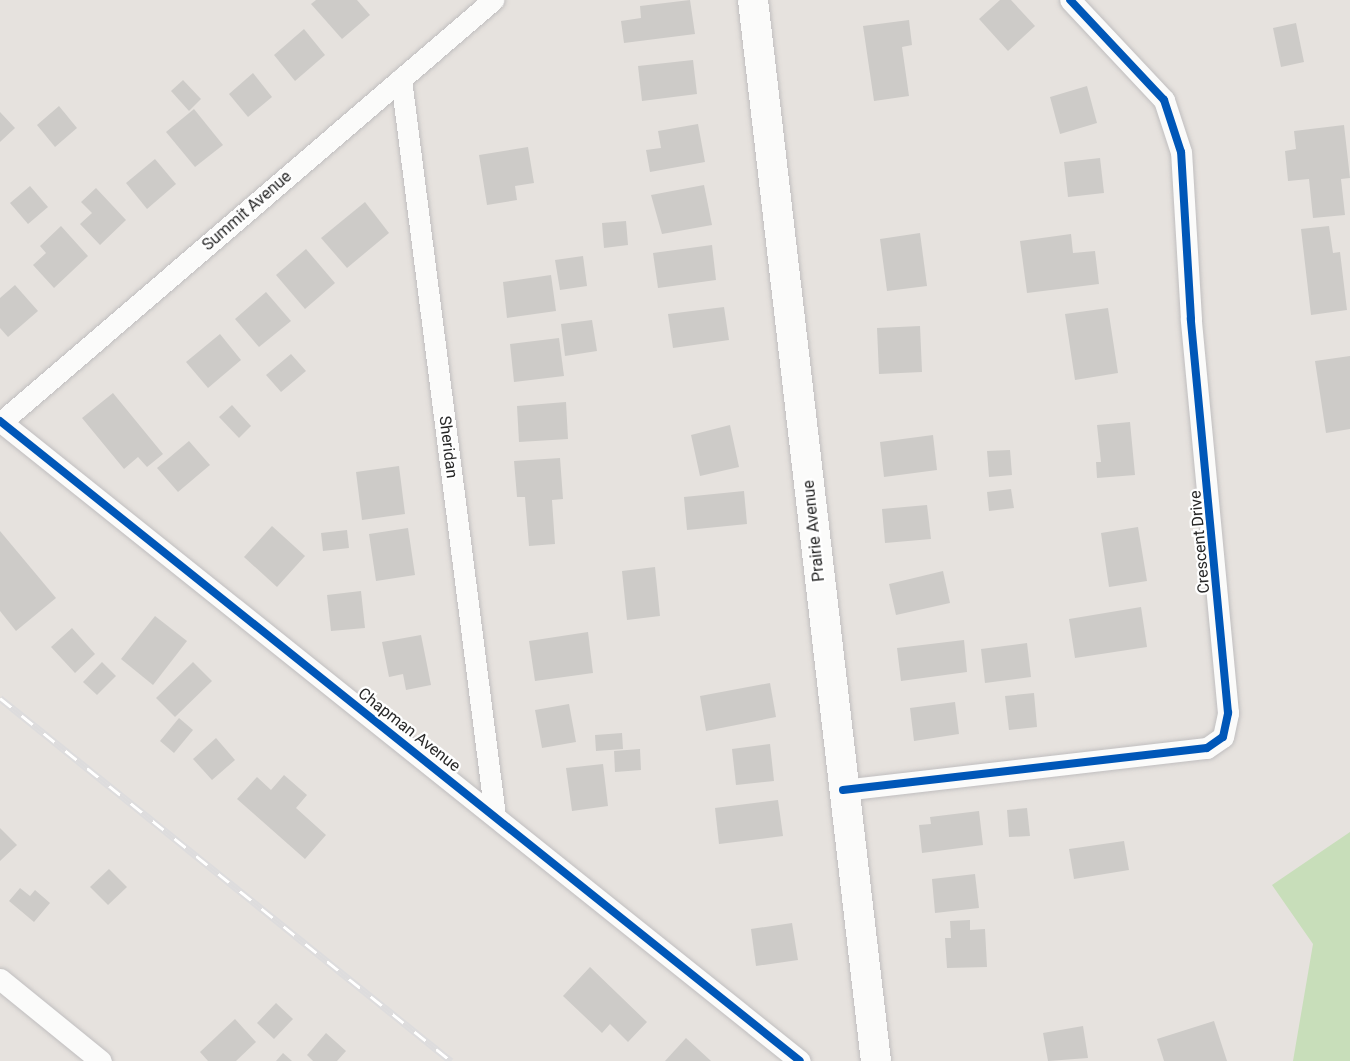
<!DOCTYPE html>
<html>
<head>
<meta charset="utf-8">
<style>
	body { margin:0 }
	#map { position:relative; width:1350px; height:1061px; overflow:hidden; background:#e6e2de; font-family:Roboto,sans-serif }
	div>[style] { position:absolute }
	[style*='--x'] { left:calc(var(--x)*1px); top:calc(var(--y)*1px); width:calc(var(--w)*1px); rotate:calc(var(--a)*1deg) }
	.green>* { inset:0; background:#c8deba }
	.building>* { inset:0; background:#cdcbc8 }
	.roads { filter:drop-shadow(0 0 2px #c0bebf) drop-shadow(0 0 2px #c0bebf) }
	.street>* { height:21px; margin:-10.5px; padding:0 10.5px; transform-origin:10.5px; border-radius:10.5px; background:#fbfbfa }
	.secondary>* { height:30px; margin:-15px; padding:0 15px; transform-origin:15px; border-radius:15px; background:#fbfbfa }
	.rail>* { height:7px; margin-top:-3.5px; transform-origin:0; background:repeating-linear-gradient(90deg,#fff 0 14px,#dddcdd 0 28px); box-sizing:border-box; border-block:2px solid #dddcdd }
	.cycleway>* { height:8px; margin:-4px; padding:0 4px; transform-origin:4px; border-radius:4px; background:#0057b8 }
	span { translate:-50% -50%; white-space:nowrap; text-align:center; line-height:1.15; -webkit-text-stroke:4.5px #fff; paint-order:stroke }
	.street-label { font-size:16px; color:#282828 }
</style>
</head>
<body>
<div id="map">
	<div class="green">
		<i style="clip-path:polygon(1350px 832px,1350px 1061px,1293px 1061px,1313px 944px,1272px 885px)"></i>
	</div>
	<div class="building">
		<i style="clip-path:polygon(316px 0,357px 0,370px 15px,342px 39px,311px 4px)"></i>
		<i style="clip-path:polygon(690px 0,695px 34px,624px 43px,621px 21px,641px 18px,640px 6px)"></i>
		<i style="clip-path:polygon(1000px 0,1011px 0,1035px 26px,1008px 51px,979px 19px)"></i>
		<i style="clip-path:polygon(909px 20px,912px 45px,902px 47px,909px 96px,874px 101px,863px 26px)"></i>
		<i style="clip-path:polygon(1296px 23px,1304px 62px,1281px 67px,1273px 28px)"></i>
		<i style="clip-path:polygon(304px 29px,325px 55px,295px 81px,274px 55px)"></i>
		<i style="clip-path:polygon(693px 60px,697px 94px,642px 101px,638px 66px)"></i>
		<i style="clip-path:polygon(253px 73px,272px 97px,248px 117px,229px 94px)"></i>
		<i style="clip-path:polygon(183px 80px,201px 99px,189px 111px,171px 91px)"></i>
		<i style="clip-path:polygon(1087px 86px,1097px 123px,1060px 134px,1050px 97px)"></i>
		<i style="clip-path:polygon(59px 106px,77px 128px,55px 147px,37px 125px)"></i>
		<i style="clip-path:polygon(194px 109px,223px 145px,195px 167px,166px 132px)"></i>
		<i style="clip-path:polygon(0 112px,15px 128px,0 142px)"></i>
		<i style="clip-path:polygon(698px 124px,705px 162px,650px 172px,646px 150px,661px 148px,658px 131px)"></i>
		<i style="clip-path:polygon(1344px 125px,1350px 178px,1341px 179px,1345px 215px,1313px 218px,1309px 179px,1288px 181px,1285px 151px,1296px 149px,1294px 131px)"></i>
		<i style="clip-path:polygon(528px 147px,534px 183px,515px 186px,517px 200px,487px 205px,479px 155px)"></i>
		<i style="clip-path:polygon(1100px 158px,1104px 193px,1068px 197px,1064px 162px)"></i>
		<i style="clip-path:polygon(155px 159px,176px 184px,147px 209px,126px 183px)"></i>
		<i style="clip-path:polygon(704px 185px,712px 225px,662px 234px,651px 195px)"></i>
		<i style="clip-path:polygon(30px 186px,48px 207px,28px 224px,10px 203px)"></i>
		<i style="clip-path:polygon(96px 188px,126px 220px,100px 245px,80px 224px,92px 213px,81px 202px)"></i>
		<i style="clip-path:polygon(365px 202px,389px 233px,347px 268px,321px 238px)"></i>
		<i style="clip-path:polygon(626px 221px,628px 245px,604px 248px,602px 223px)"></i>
		<i style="clip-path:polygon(61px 226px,88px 256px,54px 288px,33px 265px,46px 253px,40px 246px)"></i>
		<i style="clip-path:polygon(1329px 226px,1333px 253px,1340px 252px,1347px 310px,1311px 315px,1301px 229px)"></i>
		<i style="clip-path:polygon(920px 233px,927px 286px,887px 291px,880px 239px)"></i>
		<i style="clip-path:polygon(1071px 234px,1073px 253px,1095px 251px,1099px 284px,1027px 293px,1020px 241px)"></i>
		<i style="clip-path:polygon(712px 245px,716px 280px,658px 288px,653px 253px)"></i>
		<i style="clip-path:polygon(306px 249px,335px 283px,305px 309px,276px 275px)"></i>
		<i style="clip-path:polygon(583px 256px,587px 286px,560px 290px,555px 260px)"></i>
		<i style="clip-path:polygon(551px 275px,556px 311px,507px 318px,503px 282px)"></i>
		<i style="clip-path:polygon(15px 285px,38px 311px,8px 337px,0 328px,0 298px)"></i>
		<i style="clip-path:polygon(266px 292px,291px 321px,259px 347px,235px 319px)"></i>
		<i style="clip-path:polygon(724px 307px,729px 340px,673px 348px,668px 314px)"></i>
		<i style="clip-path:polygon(1108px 308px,1118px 373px,1075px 380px,1065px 314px)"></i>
		<i style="clip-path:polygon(592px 320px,597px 351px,565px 356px,561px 324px)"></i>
		<i style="clip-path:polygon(920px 326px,922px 372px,879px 374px,877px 328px)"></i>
		<i style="clip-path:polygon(220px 334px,241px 360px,208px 388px,186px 362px)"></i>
		<i style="clip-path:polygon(559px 338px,564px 376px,514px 382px,510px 344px)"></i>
		<i style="clip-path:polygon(291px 354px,306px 371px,281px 392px,266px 375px)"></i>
		<i style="clip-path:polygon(1350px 356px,1350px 429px,1326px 433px,1315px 361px)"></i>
		<i style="clip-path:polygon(113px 393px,163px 454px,147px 467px,138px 457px,124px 469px,82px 418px)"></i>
		<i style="clip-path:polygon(566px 402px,568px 439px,519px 442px,517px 406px)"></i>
		<i style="clip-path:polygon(232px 405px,251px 426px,239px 438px,219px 417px)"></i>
		<i style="clip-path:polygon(1130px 422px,1135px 475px,1097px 478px,1096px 462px,1101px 462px,1097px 425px)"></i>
		<i style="clip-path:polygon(730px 425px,739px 467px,700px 476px,691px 435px)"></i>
		<i style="clip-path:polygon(933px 435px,937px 470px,884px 477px,880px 442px)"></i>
		<i style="clip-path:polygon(189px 441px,210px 465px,178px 492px,157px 468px)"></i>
		<i style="clip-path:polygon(1010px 450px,1012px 475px,989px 477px,987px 451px)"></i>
		<i style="clip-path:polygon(560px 458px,563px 499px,552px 500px,555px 544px,529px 546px,525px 497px,517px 497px,514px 461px)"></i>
		<i style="clip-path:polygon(399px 466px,405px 514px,362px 520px,356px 472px)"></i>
		<i style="clip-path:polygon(1011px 489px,1014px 508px,989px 511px,987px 492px)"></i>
		<i style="clip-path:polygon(744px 491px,747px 524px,687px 530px,684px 497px)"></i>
		<i style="clip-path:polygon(927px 505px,931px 539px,885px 543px,882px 509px)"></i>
		<i style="clip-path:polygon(272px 526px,305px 556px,277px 587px,244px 557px)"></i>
		<i style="clip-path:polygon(1138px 527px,1147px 581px,1109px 587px,1101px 533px)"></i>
		<i style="clip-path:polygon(408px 528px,415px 575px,376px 581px,369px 534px)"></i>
		<i style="clip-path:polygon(347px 530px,349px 548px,323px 551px,321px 533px)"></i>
		<i style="clip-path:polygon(0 531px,56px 598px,16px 631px,0 611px)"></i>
		<i style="clip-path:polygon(655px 567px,660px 616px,627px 620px,622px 571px)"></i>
		<i style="clip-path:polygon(943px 571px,950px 603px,896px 615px,889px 584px)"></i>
		<i style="clip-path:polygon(361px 591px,365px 628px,331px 631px,327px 595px)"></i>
		<i style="clip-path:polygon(1141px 607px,1147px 647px,1075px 658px,1069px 619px)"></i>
		<i style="clip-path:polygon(155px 616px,187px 641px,153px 685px,121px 659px)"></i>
		<i style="clip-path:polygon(72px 628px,95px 654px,75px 673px,51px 647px)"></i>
		<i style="clip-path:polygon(588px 632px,593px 673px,535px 681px,529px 641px)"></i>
		<i style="clip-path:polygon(421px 635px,431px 685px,406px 690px,403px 674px,389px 677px,382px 642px)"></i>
		<i style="clip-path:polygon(964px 640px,967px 672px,901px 681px,897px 648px)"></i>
		<i style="clip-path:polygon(1027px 643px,1031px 677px,985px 683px,981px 649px)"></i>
		<i style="clip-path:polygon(102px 662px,116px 676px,97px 695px,83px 682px)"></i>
		<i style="clip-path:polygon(193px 662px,212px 681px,175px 717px,156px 698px)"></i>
		<i style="clip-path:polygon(770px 683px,776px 717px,706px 731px,700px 696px)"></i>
		<i style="clip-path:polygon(1034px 693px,1037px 727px,1009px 730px,1005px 696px)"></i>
		<i style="clip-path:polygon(955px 702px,959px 734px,914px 741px,910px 708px)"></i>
		<i style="clip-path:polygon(569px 704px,576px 742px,542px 748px,535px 710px)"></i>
		<i style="clip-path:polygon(179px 718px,193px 730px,174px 753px,160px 741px)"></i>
		<i style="clip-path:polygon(622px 733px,623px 749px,596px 751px,595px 735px)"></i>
		<i style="clip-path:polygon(216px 738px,235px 760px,212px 780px,193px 759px)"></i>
		<i style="clip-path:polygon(770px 744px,774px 781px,736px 785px,732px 749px)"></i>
		<i style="clip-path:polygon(640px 749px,641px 770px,615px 772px,614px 751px)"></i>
		<i style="clip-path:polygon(603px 764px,608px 806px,572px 811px,566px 768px)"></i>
		<i style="clip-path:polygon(284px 775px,307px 795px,296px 808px,326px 835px,305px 859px,237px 799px,257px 777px,271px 790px)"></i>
		<i style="clip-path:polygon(778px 800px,783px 836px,719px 844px,715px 808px)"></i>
		<i style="clip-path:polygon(1027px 808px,1030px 836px,1009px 837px,1007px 810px)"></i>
		<i style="clip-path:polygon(979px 811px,983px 845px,922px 853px,919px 825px,931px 824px,930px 817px)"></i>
		<i style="clip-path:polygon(0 828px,17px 845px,0 861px)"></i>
		<i style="clip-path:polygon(1124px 841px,1129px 870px,1074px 879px,1069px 849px)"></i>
		<i style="clip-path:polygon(109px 869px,127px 887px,108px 905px,90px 887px)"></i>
		<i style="clip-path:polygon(975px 874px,979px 908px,935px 913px,932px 879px)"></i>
		<i style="clip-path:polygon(20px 888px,30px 896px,35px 890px,50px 903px,34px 922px,9px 901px)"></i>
		<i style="clip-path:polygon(970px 920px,970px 930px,985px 929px,987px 967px,947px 968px,945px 938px,951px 938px,950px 921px)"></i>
		<i style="clip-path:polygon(792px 923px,798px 960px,756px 966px,751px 929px)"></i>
		<i style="clip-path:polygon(590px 967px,647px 1022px,628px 1042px,610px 1024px,602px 1033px,563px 996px)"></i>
		<i style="clip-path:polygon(276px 1003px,293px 1019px,274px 1039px,257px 1023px)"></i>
		<i style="clip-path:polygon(235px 1019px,256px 1042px,236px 1061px,208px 1061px,200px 1052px)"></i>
		<i style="clip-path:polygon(1214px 1021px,1227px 1061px,1164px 1061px,1157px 1039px)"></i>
		<i style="clip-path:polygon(1083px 1026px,1088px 1058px,1048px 1061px,1043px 1033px)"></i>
		<i style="clip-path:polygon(326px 1033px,346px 1051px,337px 1061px,313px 1061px,307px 1055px)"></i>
		<i style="clip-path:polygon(686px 1038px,711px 1061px,665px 1061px)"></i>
		<i style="clip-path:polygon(283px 1053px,292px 1061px,276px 1061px)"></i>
	</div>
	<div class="roads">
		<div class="street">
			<i style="--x:401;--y:79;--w:743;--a:82.73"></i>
			<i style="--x:0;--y:421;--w:1024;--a:38.66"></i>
			<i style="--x:0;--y:423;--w:650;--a:-40.63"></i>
			<i style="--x:843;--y:790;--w:366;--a:-6.6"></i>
			<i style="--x:1207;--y:748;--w:19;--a:-35"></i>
			<i style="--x:1223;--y:737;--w:25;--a:-78"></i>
			<i style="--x:1228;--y:713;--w:396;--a:-95.4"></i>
			<i style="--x:1191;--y:319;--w:167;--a:-93.4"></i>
			<i style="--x:1181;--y:152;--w:55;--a:-108.1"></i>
			<i style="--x:1164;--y:100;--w:137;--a:-133.2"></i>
			<i style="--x:0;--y:979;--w:130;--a:39.1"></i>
		</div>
		<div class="secondary">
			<i style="--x:753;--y:0;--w:1068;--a:83.39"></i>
		</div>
	</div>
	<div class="rail">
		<i style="--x:0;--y:698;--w:579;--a:38.83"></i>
	</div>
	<div class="cycleway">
		<i style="--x:0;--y:421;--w:1024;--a:38.66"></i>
		<i style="--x:843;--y:790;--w:366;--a:-6.6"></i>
		<i style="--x:1207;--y:748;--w:19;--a:-35"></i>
		<i style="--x:1223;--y:737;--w:25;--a:-78"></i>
		<i style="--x:1228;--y:713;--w:396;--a:-95.4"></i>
		<i style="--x:1191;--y:319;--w:167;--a:-93.4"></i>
		<i style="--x:1181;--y:152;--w:55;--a:-108.1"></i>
		<i style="--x:1164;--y:100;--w:137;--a:-133.2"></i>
	</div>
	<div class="street-label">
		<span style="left:247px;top:211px;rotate:-41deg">Summit Avenue</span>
		<span style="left:448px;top:447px;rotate:83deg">Sheridan</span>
		<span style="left:814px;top:531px;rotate:-96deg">Prairie Avenue</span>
		<span style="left:1200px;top:542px;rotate:-95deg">Crescent Drive</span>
		<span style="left:409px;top:730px;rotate:38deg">Chapman Avenue</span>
	</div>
</div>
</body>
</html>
